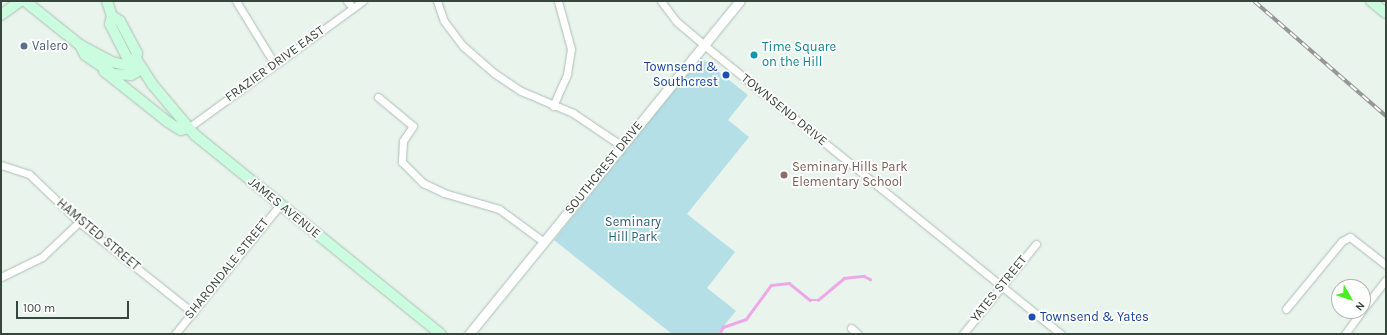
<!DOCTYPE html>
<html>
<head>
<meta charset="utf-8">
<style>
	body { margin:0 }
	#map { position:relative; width:1387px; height:335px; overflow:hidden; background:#e9f4ed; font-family:Karla,sans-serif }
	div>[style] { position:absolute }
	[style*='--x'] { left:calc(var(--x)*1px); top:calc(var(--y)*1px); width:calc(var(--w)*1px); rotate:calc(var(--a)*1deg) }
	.green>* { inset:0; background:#b4dfe6 }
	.stream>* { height:2.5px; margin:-1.25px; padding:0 1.25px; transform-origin:1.25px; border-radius:1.25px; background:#eea8e7 }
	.roads { filter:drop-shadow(0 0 1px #acbfb2) drop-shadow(0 0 1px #acbfb2) }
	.minor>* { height:7px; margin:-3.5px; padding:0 3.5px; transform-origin:3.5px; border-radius:3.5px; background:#fff }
	.tertiary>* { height:9px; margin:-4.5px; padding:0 4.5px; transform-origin:4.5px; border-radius:4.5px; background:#fff }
	.secondary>* { height:10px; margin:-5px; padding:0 5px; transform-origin:5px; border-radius:5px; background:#cafce0 }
	.rail>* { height:4px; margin-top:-2px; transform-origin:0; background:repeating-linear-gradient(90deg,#fff 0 8px,#979797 0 16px); box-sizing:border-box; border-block:1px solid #979797 }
	.dots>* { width:11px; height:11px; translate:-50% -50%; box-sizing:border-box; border:2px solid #fff; border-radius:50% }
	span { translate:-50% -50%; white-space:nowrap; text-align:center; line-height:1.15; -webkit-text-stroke:3.5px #fff; paint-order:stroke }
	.service-label { font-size:13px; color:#4e5e75 }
	.left { translate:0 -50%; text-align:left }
	.culture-label { font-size:13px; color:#0d838f }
	.street-label { font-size:13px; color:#38473c }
	.transit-label { font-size:13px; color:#164399 }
	.right { translate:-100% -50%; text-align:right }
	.education-label { font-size:13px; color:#785e54 }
	.park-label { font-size:13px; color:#2d6077 }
	.frame { position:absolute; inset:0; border:2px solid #38473c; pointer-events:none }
	.north { position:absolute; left:1331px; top:279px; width:40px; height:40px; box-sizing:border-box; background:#fff; border:1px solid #afb5b1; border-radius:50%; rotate:129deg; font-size:11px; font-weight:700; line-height:16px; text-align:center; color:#38473c }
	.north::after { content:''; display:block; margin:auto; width:14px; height:18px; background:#45f123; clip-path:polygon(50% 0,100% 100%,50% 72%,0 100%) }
	.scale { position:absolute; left:16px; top:301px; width:113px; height:18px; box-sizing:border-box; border:2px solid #38473c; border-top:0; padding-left:5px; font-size:12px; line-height:14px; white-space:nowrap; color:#38473c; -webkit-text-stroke:3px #fff; paint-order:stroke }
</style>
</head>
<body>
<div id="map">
	<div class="green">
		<i style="clip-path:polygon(700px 57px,748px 95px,728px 120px,749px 137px,687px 214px,735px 252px,707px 288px,736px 311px,717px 334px,672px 334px,554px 240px)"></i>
	</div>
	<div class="stream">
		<i style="--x:719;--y:334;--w:8;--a:-60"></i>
		<i style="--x:723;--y:327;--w:24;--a:-19"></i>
		<i style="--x:746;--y:319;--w:42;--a:-53.7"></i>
		<i style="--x:771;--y:285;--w:18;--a:-6"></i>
		<i style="--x:789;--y:283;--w:27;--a:39"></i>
		<i style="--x:810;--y:300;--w:8;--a:0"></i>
		<i style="--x:818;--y:300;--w:34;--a:-40"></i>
		<i style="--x:844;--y:278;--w:20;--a:-6"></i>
		<i style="--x:864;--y:276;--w:7;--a:27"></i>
	</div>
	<div class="roads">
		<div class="minor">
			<i style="--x:236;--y:1;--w:73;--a:58.5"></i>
			<i style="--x:347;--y:1;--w:9;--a:49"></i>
			<i style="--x:437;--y:1;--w:21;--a:71"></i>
			<i style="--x:444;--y:21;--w:31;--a:53"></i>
			<i style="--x:463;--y:46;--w:41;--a:41.1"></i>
			<i style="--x:494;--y:73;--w:32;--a:34"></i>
			<i style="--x:521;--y:91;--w:56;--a:22.9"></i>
			<i style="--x:573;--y:113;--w:59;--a:34"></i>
			<i style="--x:661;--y:1;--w:26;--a:53"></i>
			<i style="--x:677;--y:22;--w:50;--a:40.1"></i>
			<i style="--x:715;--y:54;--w:445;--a:39"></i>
			<i style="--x:378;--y:97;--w:45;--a:39.6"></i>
			<i style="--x:413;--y:126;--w:18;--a:124"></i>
			<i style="--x:403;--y:141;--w:21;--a:93"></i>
			<i style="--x:402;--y:162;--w:30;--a:45"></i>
			<i style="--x:423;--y:183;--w:23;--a:25"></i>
			<i style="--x:444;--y:193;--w:57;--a:16.2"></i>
			<i style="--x:499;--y:209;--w:56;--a:36.3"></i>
			<i style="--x:553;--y:106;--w:35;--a:-66"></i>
			<i style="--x:567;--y:74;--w:25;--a:-81"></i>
			<i style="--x:571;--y:49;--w:50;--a:-105.2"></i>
			<i style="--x:188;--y:128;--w:216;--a:-36"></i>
			<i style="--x:1;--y:165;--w:29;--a:18"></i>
			<i style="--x:29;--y:174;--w:69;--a:43.8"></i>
			<i style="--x:79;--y:222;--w:146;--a:38.6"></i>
			<i style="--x:1;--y:277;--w:46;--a:-26"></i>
			<i style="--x:42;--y:257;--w:51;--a:-43.4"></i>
			<i style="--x:1286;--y:309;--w:88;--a:-50.5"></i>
			<i style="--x:1342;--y:241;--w:9;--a:-27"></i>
			<i style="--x:1350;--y:237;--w:46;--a:37.9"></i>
			<i style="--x:1363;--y:309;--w:37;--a:-52"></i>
			<i style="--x:851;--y:328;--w:9;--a:41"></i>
			<i style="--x:175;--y:334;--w:166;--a:-50.9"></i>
			<i style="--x:963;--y:334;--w:116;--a:-51"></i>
			<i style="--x:1345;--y:334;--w:29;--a:-54"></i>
		</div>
		<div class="tertiary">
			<i style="--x:469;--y:334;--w:429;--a:-50.9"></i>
		</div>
		<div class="secondary">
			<i style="--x:25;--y:1;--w:70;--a:38.7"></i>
			<i style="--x:80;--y:45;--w:36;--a:28"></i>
			<i style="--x:112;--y:62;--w:31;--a:13"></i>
			<i style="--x:107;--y:1;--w:16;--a:72"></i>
			<i style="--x:112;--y:16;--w:8;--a:104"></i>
			<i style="--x:110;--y:24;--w:39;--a:63"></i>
			<i style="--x:128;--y:59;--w:8;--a:0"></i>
			<i style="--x:1371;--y:1;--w:19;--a:39"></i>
			<i style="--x:1;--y:15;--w:24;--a:-36"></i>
			<i style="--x:112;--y:16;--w:9;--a:32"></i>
			<i style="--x:120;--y:21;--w:36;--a:62"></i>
			<i style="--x:137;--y:53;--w:6;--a:99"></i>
			<i style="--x:136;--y:59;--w:30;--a:57"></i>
			<i style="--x:152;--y:84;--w:67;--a:49.9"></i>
			<i style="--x:195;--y:135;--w:316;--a:39"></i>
			<i style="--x:80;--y:45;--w:11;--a:63"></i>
			<i style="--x:85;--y:55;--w:34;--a:34"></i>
			<i style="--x:113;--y:74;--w:18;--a:3"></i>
			<i style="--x:131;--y:75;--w:13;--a:-29"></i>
			<i style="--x:104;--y:71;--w:82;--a:38.6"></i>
			<i style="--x:168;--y:122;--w:15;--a:32"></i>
			<i style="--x:181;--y:130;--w:7;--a:-16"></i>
		</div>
	</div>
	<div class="rail">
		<i style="--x:1254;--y:1;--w:175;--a:41.1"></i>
	</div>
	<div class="dots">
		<i style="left:24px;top:46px;background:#5c6f8a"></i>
		<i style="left:754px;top:55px;background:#0f9aa8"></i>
		<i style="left:726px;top:75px;background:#1a4fb4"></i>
		<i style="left:784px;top:175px;background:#8d6e63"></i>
		<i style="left:1032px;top:317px;background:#1a4fb4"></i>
	</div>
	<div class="service-label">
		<span class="left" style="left:32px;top:46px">Valero</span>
	</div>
	<div class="culture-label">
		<span class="left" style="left:762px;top:55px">Time Square<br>on the Hill</span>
	</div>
	<div class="street-label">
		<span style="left:275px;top:64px;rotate:-36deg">FRAZIER DRIVE EAST</span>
		<span style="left:784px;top:110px;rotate:39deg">TOWNSEND DRIVE</span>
		<span style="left:604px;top:168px;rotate:-51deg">SOUTHCREST DRIVE</span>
		<span style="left:284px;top:208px;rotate:39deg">JAMES AVENUE</span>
		<span style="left:98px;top:235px;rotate:40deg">HAMSTED STREET</span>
		<span style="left:227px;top:269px;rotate:-51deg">SHARONDALE STREET</span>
		<span style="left:999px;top:289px;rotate:-51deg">YATES STREET</span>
	</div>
	<div class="transit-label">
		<span class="right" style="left:718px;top:75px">Townsend &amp;<br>Southcrest</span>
		<span class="left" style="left:1040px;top:317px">Townsend &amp; Yates</span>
	</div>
	<div class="education-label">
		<span class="left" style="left:792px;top:175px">Seminary Hills Park<br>Elementary School</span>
	</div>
	<div class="park-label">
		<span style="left:633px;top:230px">Seminary<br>Hill Park</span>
	</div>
	<div class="frame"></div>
	<div class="north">N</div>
	<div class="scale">100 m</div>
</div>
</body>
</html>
